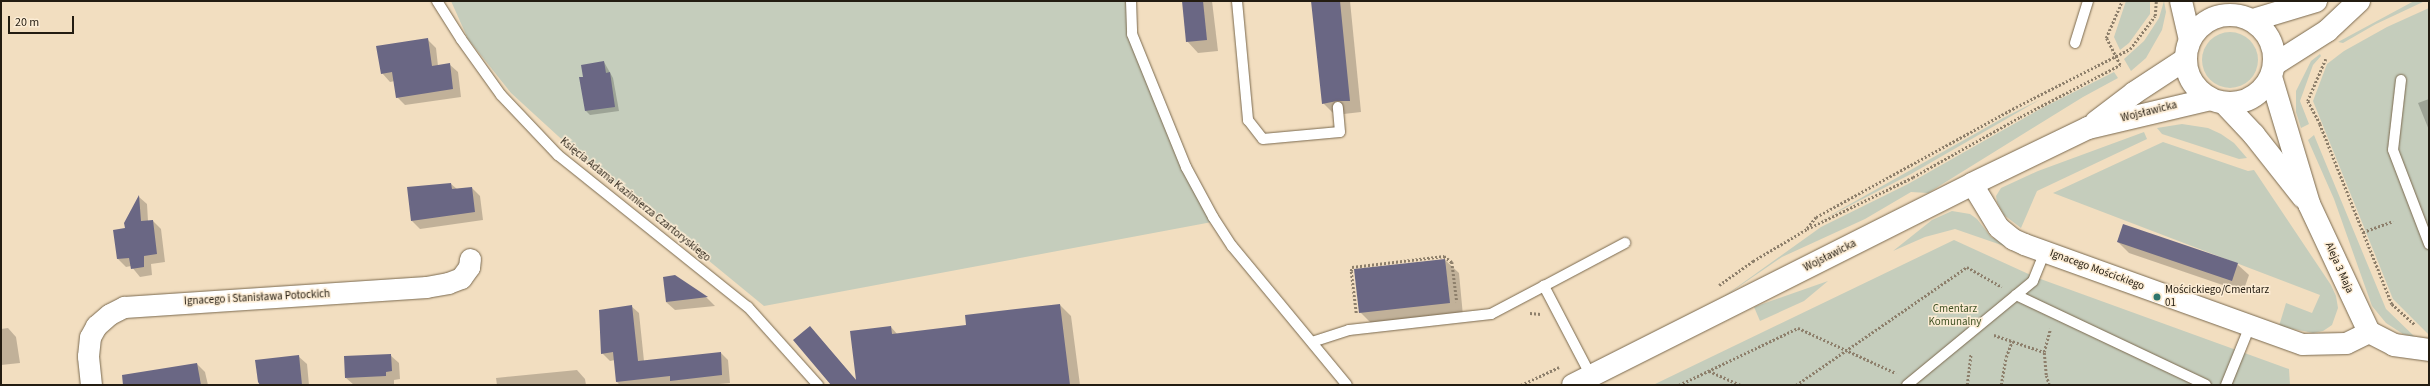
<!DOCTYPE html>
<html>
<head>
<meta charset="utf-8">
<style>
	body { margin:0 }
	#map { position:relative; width:2430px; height:386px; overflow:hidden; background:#f2dec0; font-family:"Source Sans 3",sans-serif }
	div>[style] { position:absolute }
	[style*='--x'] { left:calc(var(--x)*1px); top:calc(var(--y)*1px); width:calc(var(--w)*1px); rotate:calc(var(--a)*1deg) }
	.green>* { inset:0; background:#c5cdbc }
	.round { border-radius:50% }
	.shadow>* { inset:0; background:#0003 }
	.building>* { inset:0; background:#6a6784 }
	.path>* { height:2.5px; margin-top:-1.25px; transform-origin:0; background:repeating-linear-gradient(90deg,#8d7f6b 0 2px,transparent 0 4px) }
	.roads { filter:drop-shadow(0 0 1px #7a694e) drop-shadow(0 0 1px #7a694e) }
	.service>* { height:10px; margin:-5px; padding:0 5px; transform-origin:5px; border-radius:5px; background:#fff }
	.minor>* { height:21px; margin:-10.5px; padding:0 10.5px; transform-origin:10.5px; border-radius:10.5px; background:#fff }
	.tertiary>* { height:22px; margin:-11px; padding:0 11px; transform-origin:11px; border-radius:11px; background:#fff }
	.tertiary>.ring { margin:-11px; padding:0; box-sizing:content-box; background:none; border:22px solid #fff; border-radius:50% }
	.dots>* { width:11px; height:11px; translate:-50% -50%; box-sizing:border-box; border:2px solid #fcecd4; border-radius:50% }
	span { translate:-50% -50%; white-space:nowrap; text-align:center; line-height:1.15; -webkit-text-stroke:3px #fcecd4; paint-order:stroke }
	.street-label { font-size:11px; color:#231c11 }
	.poi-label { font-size:11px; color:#231c11 }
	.left { translate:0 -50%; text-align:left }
	.park-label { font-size:11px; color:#3e5022 }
	.frame { position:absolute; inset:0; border:2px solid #231c11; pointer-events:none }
	.scale { position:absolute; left:8px; top:16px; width:66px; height:18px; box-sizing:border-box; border:2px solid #231c11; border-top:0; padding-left:5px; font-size:12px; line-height:14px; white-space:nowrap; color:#231c11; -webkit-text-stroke:3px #fcecd4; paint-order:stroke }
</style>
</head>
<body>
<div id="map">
	<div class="green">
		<i style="clip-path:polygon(451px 1px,1130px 1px,1132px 34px,1212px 222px,764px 306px,569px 146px,511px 93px,468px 39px)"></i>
		<i style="clip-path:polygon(2126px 1px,2150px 1px,2150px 14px,2129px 43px,2120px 50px,2114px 37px)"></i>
		<i style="clip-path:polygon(2164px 1px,2166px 12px,2162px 30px,2146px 58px,2131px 71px,2124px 59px,2144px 41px,2159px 18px)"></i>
		<i style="clip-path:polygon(2414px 1px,2425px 1px,2376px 24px,2343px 43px,2338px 42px)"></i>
		<i style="clip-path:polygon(2429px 8px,2429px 335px,2393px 299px,2313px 101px,2327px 64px,2344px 51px,2387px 27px)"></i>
		<i class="round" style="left:2202px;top:32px;width:56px;height:56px"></i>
		<i style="clip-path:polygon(2320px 54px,2321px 56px,2313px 65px,2300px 101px,2309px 124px,2301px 128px,2296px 112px,2296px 91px,2311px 61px)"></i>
		<i style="clip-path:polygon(2114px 72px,2118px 78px,2083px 97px,1928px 193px,1911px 192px,1865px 219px,1782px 257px,1712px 305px,1821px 227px,1908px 184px,2040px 109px)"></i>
		<i style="clip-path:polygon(2041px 99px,1911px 174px,1820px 221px,2003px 118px)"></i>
		<i style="clip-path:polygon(2182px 124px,2208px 128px,2221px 134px,2234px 143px,2247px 158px,2239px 159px,2162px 134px,2157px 128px)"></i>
		<i style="clip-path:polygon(2144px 132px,2147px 139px,2037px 191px,2021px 228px,2004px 215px,1997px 202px,1996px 196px,2001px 188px,2038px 171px)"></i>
		<i style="clip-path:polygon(2314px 135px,2386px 309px,2415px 337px,2403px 334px,2386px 323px,2372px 306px,2334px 199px,2308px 140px)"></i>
		<i style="clip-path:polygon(2163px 142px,2248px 171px,2254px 170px,2331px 285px,2336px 296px,2338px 308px,2332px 325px,2323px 331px,2313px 333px,2279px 326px,2286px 303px,2312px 313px,2320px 295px,2053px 193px)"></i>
		<i style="clip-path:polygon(1952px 211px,1970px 214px,1977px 219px,1991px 237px,2010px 248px,1955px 229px,1925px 237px,1893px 251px,1932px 220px)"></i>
		<i style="clip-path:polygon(1954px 240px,2035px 277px,2289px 369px,2290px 385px,1653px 385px)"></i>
		<i style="clip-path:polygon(1828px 281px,1804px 301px,1760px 321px,1754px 307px)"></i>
	</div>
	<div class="shadow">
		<i style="clip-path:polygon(1183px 1px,1212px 1px,1218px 51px,1198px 53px,1187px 41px)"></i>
		<i style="clip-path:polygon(1312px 1px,1350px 1px,1361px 112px,1335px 115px,1323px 103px)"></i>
		<i style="clip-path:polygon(427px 39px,436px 48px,438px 66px,449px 64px,458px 72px,461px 97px,405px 105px,397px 97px,395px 81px,390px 82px,382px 73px)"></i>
		<i style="clip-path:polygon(604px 62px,613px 78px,619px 111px,590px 115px,586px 111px)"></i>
		<i style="clip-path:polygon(2429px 99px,2429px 130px,2418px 103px)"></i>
		<i style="clip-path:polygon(451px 184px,457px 189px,472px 188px,480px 196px,483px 220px,420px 229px,412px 221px)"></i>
		<i style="clip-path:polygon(139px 197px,147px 204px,148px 221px,153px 221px,161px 229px,165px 262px,151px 264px,152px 275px,140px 277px,131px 266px,126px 267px,118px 259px,126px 229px)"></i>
		<i style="clip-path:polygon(2118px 242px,2237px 264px,2249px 275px,2243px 292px,2129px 253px)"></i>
		<i style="clip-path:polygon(1445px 260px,1459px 273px,1463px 316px,1374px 326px,1360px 312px)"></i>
		<i style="clip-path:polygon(675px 276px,707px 298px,715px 306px,675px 310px,666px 302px)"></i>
		<i style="clip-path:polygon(1060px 305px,1071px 316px,1080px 385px,833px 385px,810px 327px,857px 381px,891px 327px,898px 335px,967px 326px)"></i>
		<i style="clip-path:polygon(631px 306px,639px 313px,644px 361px,721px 353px,728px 360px,730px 383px,708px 385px,620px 385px,617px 382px,615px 360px,610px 361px,602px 353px)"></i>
		<i style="clip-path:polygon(8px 328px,16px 337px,20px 363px,1px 365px,1px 329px)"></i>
		<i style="clip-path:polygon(390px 355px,399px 363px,400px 379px,394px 380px,394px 384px,354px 385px,346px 378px)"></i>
		<i style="clip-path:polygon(298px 356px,307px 364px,309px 385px,260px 385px)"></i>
		<i style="clip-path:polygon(197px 364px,205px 372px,208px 385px,157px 385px)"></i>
		<i style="clip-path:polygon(577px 370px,585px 379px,586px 385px,497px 385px,496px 378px)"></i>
	</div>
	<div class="building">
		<i style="clip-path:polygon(1182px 1px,1203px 1px,1207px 40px,1186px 42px)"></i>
		<i style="clip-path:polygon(1311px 1px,1340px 1px,1350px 101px,1337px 101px,1322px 104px)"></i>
		<i style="clip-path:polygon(428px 38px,432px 66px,450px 63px,453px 89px,396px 98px,392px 72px,381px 74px,376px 46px)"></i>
		<i style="clip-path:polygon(604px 61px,606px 73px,610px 72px,615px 107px,585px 111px,579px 77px,583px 77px,581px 65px)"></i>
		<i style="clip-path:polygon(451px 183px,452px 189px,472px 187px,475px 212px,411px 221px,407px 187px)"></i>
		<i style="clip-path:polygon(139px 195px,141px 221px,153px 220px,157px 254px,144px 256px,144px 267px,131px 269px,129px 258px,117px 259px,113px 230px,125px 228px,124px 223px)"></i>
		<i style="clip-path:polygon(2123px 224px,2238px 263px,2232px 281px,2117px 242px)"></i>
		<i style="clip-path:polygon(1445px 259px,1450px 303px,1359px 313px,1354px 269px)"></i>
		<i style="clip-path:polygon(675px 275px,708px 297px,666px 302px,663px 277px)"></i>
		<i style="clip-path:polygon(1060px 304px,1070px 385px,831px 385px,793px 340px,810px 326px,856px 380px,850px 331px,891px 326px,892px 334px,966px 325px,965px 315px)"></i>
		<i style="clip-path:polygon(632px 305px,638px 361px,721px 352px,722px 375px,670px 381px,670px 376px,616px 382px,613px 352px,601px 354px,599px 310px)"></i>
		<i style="clip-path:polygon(391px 354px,392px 371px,386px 372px,386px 376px,345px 378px,344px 356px)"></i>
		<i style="clip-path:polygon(299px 355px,302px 385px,260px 385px,258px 382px,255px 360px)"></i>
		<i style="clip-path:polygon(197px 363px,201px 385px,123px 385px,122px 375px)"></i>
	</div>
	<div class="path">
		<i style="--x:2326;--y:59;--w:46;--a:113.2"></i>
		<i style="--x:2308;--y:101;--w:26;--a:62"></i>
		<i style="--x:2320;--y:124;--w:194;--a:68.2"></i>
		<i style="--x:2392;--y:304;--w:31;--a:42"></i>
		<i style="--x:1807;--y:228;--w:14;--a:-51"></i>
		<i style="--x:1816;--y:217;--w:228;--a:-28.8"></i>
		<i style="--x:2016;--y:107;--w:128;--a:-27"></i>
		<i style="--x:2130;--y:49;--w:41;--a:-52.9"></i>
		<i style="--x:2155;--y:16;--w:15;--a:-86"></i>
		<i style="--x:2363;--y:232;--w:32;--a:-20"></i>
		<i style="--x:1719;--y:285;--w:42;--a:-35.2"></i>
		<i style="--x:1753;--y:261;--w:63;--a:-30.7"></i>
		<i style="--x:1807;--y:229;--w:118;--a:-26.1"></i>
		<i style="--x:1913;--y:177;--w:123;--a:-29.3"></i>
		<i style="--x:2020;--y:117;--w:113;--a:-27.5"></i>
		<i style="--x:2120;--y:65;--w:30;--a:-117"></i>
		<i style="--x:2106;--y:38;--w:40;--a:-66.6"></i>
		<i style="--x:1356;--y:313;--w:42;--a:-96.8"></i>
		<i style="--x:1351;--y:271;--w:4;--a:-76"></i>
		<i style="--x:1352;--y:267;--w:93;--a:-6.8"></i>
		<i style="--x:1444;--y:256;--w:10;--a:37"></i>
		<i style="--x:1452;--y:262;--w:40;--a:82.9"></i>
		<i style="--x:1530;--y:313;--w:11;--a:5"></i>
		<i style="--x:1994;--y:335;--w:53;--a:18.8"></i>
		<i style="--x:1709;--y:371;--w:35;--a:24"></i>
		<i style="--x:1521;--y:385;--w:42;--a:-25.3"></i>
		<i style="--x:1679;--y:385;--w:132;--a:-25.6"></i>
		<i style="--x:1798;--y:328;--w:108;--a:24.7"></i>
		<i style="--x:1796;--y:385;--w:208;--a:-34.6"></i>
		<i style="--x:1967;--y:267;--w:40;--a:29.7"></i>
		<i style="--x:1967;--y:385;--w:31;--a:-83"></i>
		<i style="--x:2001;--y:385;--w:28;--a:-80"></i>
		<i style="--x:2006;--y:357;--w:17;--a:-69"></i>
		<i style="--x:2049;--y:385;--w:10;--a:-107"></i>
		<i style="--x:2046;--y:375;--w:23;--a:-95"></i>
		<i style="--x:2044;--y:352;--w:24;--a:-75"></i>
	</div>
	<div class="roads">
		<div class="service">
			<i style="--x:437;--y:1;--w:45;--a:57.7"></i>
			<i style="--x:461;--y:39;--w:69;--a:54.5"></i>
			<i style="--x:501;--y:95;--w:83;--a:46.5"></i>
			<i style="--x:558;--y:155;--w:243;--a:38.7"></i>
			<i style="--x:748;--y:307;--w:105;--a:48.1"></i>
			<i style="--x:1131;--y:1;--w:33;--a:88"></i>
			<i style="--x:1132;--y:34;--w:144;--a:67.9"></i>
			<i style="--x:1186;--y:167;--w:57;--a:61.6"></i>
			<i style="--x:1213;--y:217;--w:35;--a:57"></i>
			<i style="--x:1232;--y:246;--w:180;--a:50.4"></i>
			<i style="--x:1237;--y:1;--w:120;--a:84.7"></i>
			<i style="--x:1248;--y:120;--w:24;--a:52"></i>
			<i style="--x:1263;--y:139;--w:77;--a:-5.2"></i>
			<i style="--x:1340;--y:132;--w:25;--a:-95"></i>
			<i style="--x:2075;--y:43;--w:44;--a:-72.8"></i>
			<i style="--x:2401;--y:80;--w:70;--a:96.5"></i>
			<i style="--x:2393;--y:150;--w:101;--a:69"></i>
			<i style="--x:2016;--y:295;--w:210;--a:25.3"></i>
			<i style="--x:1312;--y:342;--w:39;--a:-18"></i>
			<i style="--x:1349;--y:330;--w:143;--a:-6.4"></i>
			<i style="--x:1491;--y:314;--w:60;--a:-27.8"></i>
			<i style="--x:1591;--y:376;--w:102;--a:-117.6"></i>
			<i style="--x:1544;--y:286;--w:92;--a:-28"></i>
			<i style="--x:1907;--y:385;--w:163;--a:-39.5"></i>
			<i style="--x:2033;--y:281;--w:32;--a:-68"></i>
			<i style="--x:2226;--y:385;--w:64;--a:-67.9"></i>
		</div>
		<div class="minor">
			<i style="--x:1972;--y:184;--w:50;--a:58.8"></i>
			<i style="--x:1998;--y:227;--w:19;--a:39"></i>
			<i style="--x:2013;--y:239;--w:12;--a:24"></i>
			<i style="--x:2024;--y:244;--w:295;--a:19.8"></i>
			<i style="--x:2302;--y:344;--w:44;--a:-1.3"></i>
			<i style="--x:2346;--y:343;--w:25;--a:-26"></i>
			<i style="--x:91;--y:385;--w:29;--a:-96"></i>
			<i style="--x:88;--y:356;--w:19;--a:-84"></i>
			<i style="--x:90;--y:337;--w:13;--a:-61"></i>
			<i style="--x:96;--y:326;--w:18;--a:-41"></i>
			<i style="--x:110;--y:314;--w:16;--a:-27"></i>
			<i style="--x:124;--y:307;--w:303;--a:-3.8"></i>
			<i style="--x:426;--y:287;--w:22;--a:-10"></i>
			<i style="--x:448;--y:283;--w:14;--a:-21"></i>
			<i style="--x:461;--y:278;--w:14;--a:-54"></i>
			<i style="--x:469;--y:267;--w:8;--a:-83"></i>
		</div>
		<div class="tertiary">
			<i style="--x:2181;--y:1;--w:39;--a:77"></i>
			<i class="ring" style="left:2186px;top:15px;width:66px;height:66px"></i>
			<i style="--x:2253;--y:20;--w:66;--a:-16.8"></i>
			<i style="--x:2275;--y:64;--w:62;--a:-32.4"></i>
			<i style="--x:2327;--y:31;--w:44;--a:-43.2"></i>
			<i style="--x:2271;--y:77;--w:133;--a:73.3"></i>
			<i style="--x:2309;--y:204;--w:141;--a:64.9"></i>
			<i style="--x:2369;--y:332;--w:28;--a:27"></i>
			<i style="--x:2394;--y:345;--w:35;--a:8"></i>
			<i style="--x:2224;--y:103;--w:44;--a:46.8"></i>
			<i style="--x:2254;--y:135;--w:79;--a:51.7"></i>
			<i style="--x:2096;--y:122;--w:48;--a:-37.3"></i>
			<i style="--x:2134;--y:93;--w:62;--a:-33.2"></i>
			<i style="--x:1573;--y:385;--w:447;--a:-26.7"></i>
			<i style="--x:1972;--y:184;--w:129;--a:-25.8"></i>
			<i style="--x:2088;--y:128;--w:126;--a:-13.3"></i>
		</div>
	</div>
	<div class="dots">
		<i style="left:2157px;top:297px;background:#2f756c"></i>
	</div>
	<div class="street-label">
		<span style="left:2149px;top:112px;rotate:-14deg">Wojsławicka</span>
		<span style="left:635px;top:200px;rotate:39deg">Księcia Adama Kazimierza Czartoryskiego</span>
		<span style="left:1830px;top:256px;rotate:-27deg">Wojsławicka</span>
		<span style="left:2339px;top:268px;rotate:66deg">Aleja 3 Maja</span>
		<span style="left:2097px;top:270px;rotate:20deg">Ignacego Mościckiego</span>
		<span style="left:257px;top:298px;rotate:-3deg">Ignacego i Stanisława Potockich</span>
	</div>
	<div class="poi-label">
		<span class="left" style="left:2165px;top:297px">Mościckiego/Cmentarz<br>01</span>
	</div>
	<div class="park-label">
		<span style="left:1955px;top:316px">Cmentarz<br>Komunalny</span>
	</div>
	<div class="frame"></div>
	<div class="scale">20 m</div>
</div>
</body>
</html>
